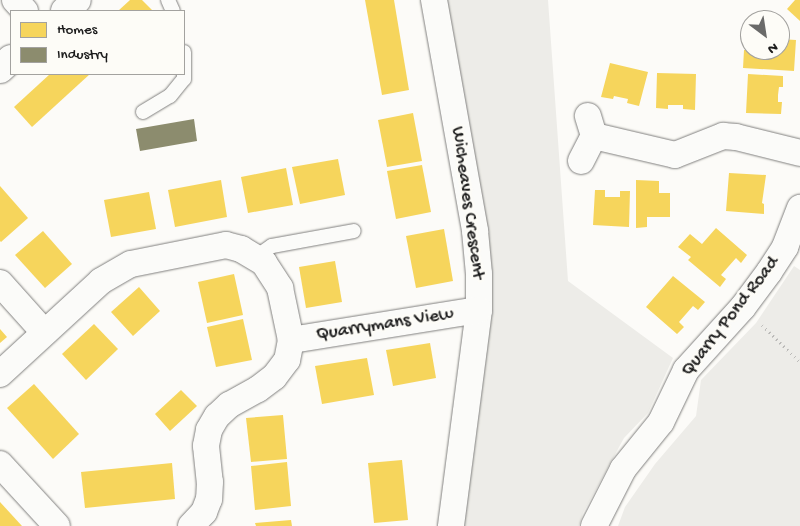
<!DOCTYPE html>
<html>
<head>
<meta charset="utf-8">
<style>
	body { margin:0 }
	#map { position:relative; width:800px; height:526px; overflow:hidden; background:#fcfbf8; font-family:"Gochi Hand",sans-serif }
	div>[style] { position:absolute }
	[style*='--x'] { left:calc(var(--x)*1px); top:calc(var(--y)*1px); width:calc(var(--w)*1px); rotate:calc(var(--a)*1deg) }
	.green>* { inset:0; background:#edece8 }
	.homes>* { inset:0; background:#f6d55c }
	.industry>* { inset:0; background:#8c8c6e }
	.path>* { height:3px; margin-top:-1.5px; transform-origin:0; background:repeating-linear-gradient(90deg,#bbbab8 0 1px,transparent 0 5px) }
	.roads { filter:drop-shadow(0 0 1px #81807f) drop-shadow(0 0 1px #81807f) }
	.lane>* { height:14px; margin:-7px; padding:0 7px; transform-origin:7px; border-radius:7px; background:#fbfbf9 }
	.street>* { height:26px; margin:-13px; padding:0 13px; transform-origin:13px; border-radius:13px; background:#fbfbf9 }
	.secondary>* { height:28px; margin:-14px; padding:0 14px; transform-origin:14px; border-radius:14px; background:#fbfbf9 }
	span { translate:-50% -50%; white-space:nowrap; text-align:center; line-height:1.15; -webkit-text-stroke:5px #fdfcf7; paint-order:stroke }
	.street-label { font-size:19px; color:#1c1c1c }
	.legend { position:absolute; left:10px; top:10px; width:175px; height:65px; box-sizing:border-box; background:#fdfcf7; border:1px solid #a3a29f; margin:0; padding:6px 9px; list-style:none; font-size:15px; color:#1c1c1c }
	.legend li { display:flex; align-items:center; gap:10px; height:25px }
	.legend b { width:25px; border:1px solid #a3a29f }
	.north { position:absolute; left:740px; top:10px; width:50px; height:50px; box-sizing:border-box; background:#fdfcf7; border:1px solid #a3a29f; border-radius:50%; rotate:149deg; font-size:14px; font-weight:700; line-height:20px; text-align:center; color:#1c1c1c }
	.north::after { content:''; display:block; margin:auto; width:18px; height:22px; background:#6a6a69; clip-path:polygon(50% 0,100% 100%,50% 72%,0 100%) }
</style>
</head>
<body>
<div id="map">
	<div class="green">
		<i style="clip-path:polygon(446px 0,548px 0,568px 281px,673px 358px,648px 413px,624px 438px,583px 513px,579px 526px,460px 526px,487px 348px)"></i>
		<i style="clip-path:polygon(794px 266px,800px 270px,800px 526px,618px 526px,625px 507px,655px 464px,696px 416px,701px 380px,756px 323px)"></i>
	</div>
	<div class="homes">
		<i style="clip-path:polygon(130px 0,142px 0,153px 11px,118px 11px)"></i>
		<i style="clip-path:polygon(365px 0,394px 0,409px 90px,382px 95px)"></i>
		<i style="clip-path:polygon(795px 0,800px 0,800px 21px,787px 9px)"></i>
		<i style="clip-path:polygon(780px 39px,796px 40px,794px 71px,743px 68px,744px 50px,780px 50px)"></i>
		<i style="clip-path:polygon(610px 63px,648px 72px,639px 106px,627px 103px,628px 99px,614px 96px,613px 99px,601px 97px)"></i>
		<i style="clip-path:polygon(657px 73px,696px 74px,695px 110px,683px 109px,683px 105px,668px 105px,668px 109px,656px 108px)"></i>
		<i style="clip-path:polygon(50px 74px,90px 74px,32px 127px,14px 107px)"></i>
		<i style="clip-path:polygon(748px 74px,783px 76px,783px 87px,779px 87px,778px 95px,778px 102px,782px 102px,781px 114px,746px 113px)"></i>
		<i style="clip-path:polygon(413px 113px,422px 161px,387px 167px,378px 120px)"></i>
		<i style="clip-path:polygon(338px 159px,345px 195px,300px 204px,292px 167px)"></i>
		<i style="clip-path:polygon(422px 165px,431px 212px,396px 219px,387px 171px)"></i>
		<i style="clip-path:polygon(286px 168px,293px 205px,248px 213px,241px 177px)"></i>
		<i style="clip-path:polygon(729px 173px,766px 175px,762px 203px,764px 204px,764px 214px,726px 211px)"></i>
		<i style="clip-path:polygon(221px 180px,227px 217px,175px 227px,168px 190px)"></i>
		<i style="clip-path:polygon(636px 180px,659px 181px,659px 193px,670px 193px,670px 217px,647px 217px,647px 227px,636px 228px)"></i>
		<i style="clip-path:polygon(0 186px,28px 218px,1px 242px,0 241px)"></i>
		<i style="clip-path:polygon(595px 190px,605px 190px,605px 197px,620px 197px,620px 191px,630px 191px,629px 227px,593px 225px)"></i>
		<i style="clip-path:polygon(149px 192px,156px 229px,111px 237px,104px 200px)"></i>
		<i style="clip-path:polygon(716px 228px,747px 255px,741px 263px,736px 258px,721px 275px,726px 279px,720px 287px,688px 260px,691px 257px,678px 247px,690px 234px,702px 244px)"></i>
		<i style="clip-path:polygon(444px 229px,453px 281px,416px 288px,406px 236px)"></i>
		<i style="clip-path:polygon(43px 231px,72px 264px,45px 288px,15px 255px)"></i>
		<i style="clip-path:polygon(335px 261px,342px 302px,306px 308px,299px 267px)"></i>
		<i style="clip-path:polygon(234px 274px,243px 315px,207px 323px,198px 282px)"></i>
		<i style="clip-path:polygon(673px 276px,705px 302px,698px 310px,693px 306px,679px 322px,684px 327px,677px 334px,646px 307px)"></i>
		<i style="clip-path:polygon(139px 287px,160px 311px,133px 336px,111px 312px)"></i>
		<i style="clip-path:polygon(243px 319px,252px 360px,216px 367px,207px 327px)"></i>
		<i style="clip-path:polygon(94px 324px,118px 349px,86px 380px,62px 354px)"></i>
		<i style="clip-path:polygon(0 329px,7px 337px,0 343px)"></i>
		<i style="clip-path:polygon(430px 343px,436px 378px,393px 386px,386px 350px)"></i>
		<i style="clip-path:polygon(367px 358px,374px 395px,322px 404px,315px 366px)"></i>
		<i style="clip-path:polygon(34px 384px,79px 434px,53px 459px,7px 408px)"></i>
		<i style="clip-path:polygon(181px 390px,197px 406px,170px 431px,155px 414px)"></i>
		<i style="clip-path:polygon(283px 415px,287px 459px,251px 462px,246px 418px)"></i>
		<i style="clip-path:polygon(402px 460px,408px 520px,374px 523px,368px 463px)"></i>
		<i style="clip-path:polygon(287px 462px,291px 506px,255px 510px,251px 466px)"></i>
		<i style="clip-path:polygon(172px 463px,175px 499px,85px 508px,81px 472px)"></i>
		<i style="clip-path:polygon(0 502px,22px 526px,0 526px)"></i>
		<i style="clip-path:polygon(291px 520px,292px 526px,256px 526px,255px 523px)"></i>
	</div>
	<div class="industry">
		<i style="clip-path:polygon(194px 119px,197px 141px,140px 151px,136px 129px)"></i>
	</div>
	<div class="path">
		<i style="--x:762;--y:325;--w:53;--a:44.2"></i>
	</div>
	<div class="roads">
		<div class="lane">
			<i style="--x:168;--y:0;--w:12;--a:66"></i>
			<i style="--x:143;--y:112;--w:31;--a:-31"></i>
			<i style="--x:170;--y:96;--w:22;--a:-51"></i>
			<i style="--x:184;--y:79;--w:27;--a:-90"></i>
			<i style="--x:256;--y:257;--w:19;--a:-35"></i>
			<i style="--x:272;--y:246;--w:83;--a:-10.4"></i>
		</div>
		<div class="street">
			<i style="--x:15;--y:0;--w:15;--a:48"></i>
			<i style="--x:434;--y:0;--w:235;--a:79.9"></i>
			<i style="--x:475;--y:231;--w:43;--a:84.7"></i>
			<i style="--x:479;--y:274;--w:36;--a:90"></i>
			<i style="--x:479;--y:310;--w:218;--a:97.4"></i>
			<i style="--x:594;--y:136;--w:83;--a:13.2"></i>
			<i style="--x:675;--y:155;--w:52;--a:-21.6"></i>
			<i style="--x:723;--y:136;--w:13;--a:4"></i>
			<i style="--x:736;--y:137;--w:66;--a:14"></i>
			<i style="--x:581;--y:161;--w:28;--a:-63"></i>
			<i style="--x:594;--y:136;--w:21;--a:-107"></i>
			<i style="--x:0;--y:283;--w:66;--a:48.1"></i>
			<i style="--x:291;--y:340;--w:190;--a:-9.1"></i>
			<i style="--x:0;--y:374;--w:137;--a:-42.6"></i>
			<i style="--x:101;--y:281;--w:34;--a:-30"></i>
			<i style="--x:131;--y:264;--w:97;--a:-11.3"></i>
			<i style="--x:226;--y:245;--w:16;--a:15"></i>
			<i style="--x:241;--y:249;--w:27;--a:31"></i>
			<i style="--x:264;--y:263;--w:30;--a:57"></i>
			<i style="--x:280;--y:288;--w:53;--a:78.1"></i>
			<i style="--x:291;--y:340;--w:20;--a:101"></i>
			<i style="--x:287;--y:360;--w:21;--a:127"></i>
			<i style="--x:274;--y:377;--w:20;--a:143"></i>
			<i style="--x:258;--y:389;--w:33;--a:151"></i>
			<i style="--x:229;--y:405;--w:16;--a:137"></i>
			<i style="--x:217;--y:416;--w:16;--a:120"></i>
			<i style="--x:209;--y:430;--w:16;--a:101"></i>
			<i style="--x:206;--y:446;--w:36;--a:84"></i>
			<i style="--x:210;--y:482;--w:17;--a:93"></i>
			<i style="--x:209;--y:499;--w:14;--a:111"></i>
			<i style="--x:204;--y:512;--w:19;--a:133"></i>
			<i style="--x:0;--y:464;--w:84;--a:47.4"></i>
			<i style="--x:594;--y:526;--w:64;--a:-63"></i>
			<i style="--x:623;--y:469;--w:60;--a:-51"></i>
			<i style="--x:661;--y:422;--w:58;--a:-64.3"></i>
			<i style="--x:686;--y:370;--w:85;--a:-47.9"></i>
			<i style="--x:743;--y:307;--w:44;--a:-53.4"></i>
			<i style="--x:769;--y:272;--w:30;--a:-57"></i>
			<i style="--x:785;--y:247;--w:42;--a:-69"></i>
		</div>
		<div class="secondary">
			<i style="--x:65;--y:11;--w:16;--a:-43"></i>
			<i style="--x:0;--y:69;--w:15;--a:-42"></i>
		</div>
	</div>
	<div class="street-label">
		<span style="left:467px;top:203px;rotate:82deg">Wicheaves Crescent</span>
		<span style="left:731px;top:317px;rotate:-52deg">Quarry Pond Road</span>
		<span style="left:385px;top:325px;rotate:-9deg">Quarrymans View</span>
	</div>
	<ul class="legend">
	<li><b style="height:14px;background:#f6d55c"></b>Homes</li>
	<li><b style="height:14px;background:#8c8c6e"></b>Industry</li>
	</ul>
	<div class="north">N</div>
</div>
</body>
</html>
